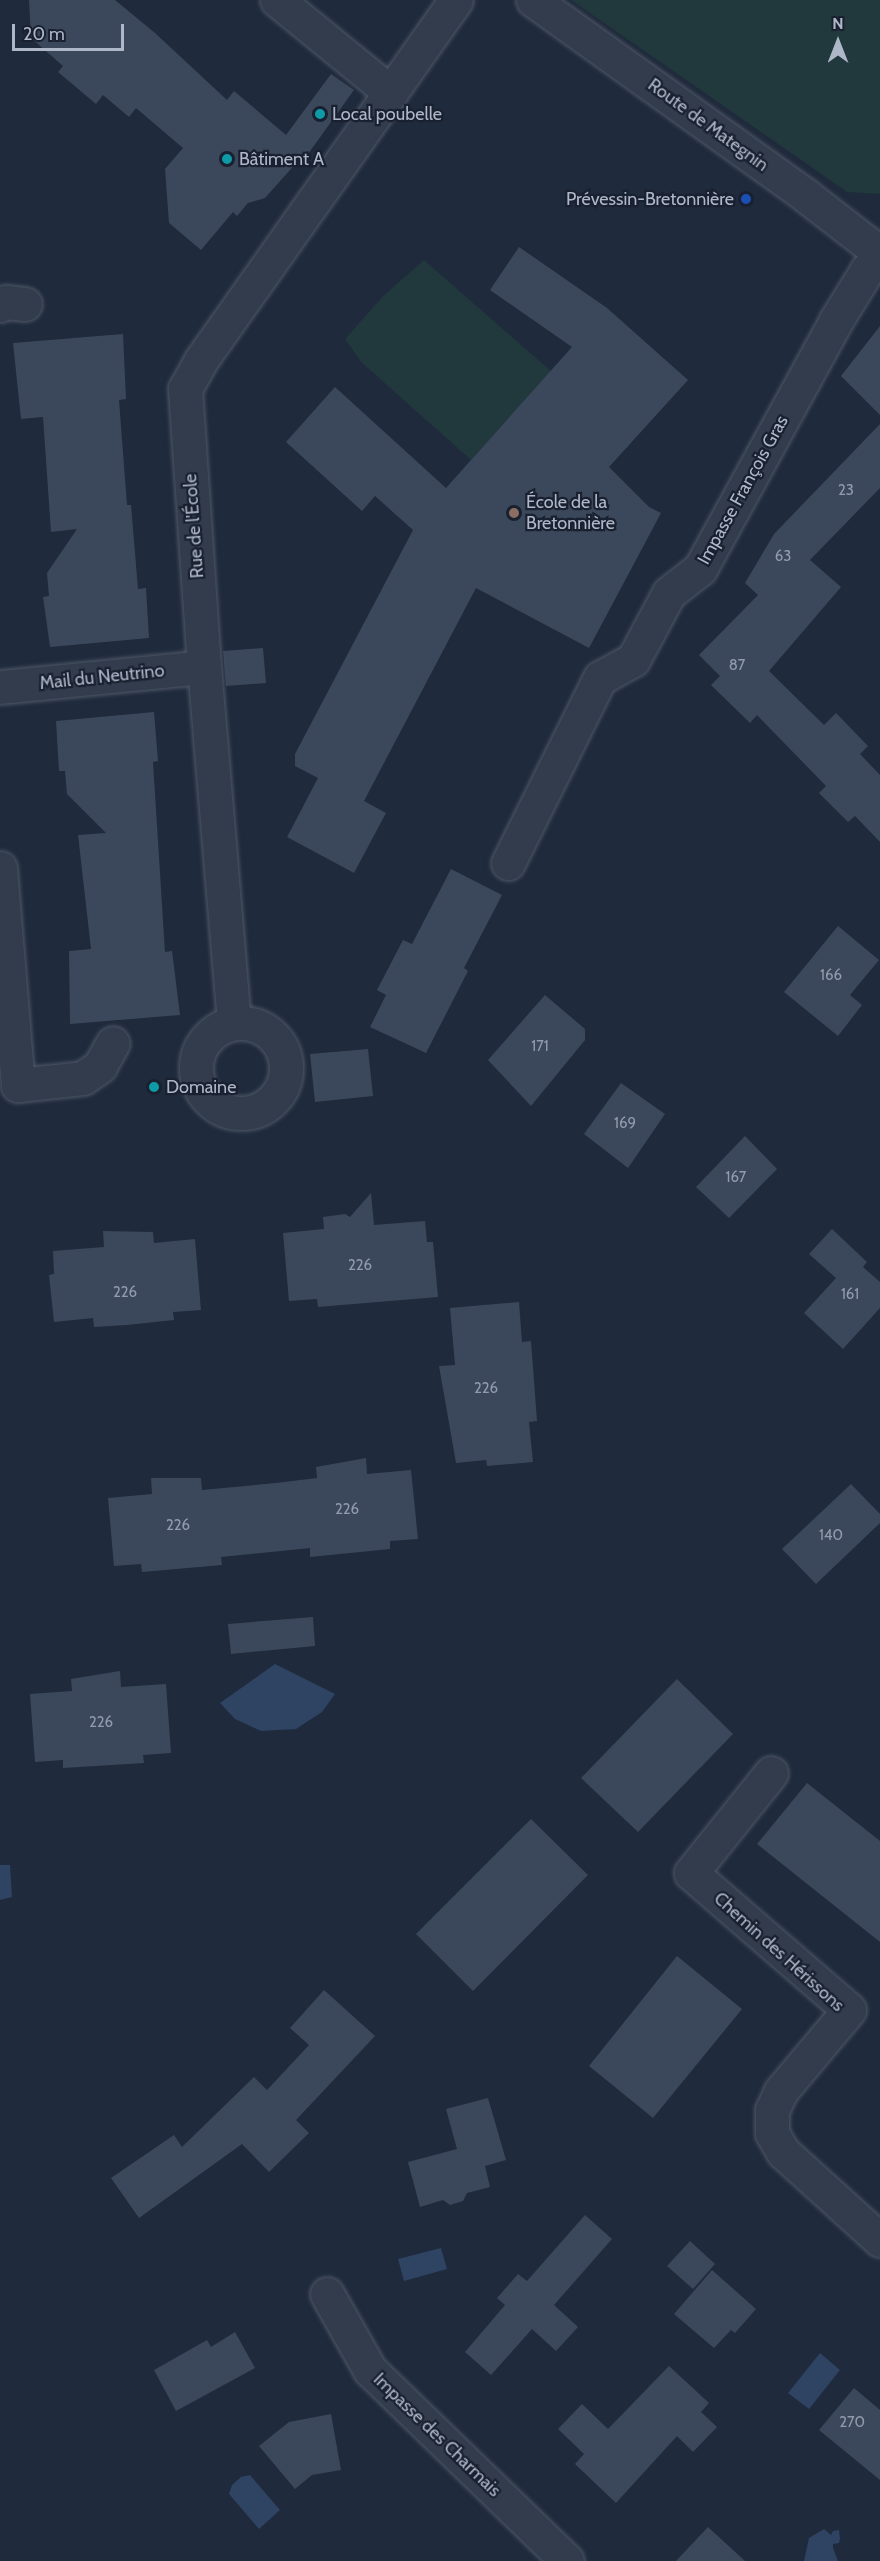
<!DOCTYPE html>
<html>
<head>
<meta charset="utf-8">
<style>
	body { margin:0 }
	#map { position:relative; width:880px; height:2561px; overflow:hidden; background:#1f2a3c; font-family:Cabin,sans-serif }
	div>[style] { position:absolute }
	[style*='--x'] { left:calc(var(--x)*1px); top:calc(var(--y)*1px); width:calc(var(--w)*1px); rotate:calc(var(--a)*1deg) }
	.green>* { inset:0; background:#21383d }
	.water>* { inset:0; background:#2f4363 }
	.building>* { inset:0; background:#3b485b }
	.roads { filter:drop-shadow(0 0 2px #4e5766) drop-shadow(0 0 2px #4e5766) }
	.minor>* { height:33px; margin:-16.5px; padding:0 16.5px; transform-origin:16.5px; border-radius:16.5px; background:#333c4c }
	.minor>.ring { margin:-16.5px; padding:0; box-sizing:content-box; background:none; border:33px solid #333c4c; border-radius:50% }
	.dots>* { width:16px; height:16px; translate:-50% -50%; box-sizing:border-box; border:3px solid #192130; border-radius:50% }
	span { translate:-50% -50%; white-space:nowrap; text-align:center; line-height:1.15; -webkit-text-stroke:4.5px #192130; paint-order:stroke }
	.number-label { font-size:15px; color:#919bad }
	.number-label span { -webkit-text-stroke-width:0 }
	.poi-label { font-size:18px; color:#aeb7c8 }
	.left { translate:0 -50%; text-align:left }
	.right { translate:-100% -50%; text-align:right }
	.street-label { font-size:18px; color:#aeb7c8 }
	.north { position:absolute; left:808px; top:12px; width:60px; height:60px; -webkit-text-stroke:4px #192130; paint-order:stroke; rotate:0deg; font-size:16px; font-weight:700; line-height:24px; text-align:center; color:#aeb7c8 }
	.north::after { content:''; display:block; margin:auto; width:21px; height:27px; background:#aeb7c8; clip-path:polygon(50% 0,100% 100%,50% 72%,0 100%) }
	.scale { position:absolute; left:12px; top:24px; width:112px; height:27px; box-sizing:border-box; border:3px solid #aeb7c8; border-top:0; padding-left:8px; font-size:18px; line-height:21px; white-space:nowrap; color:#aeb7c8; -webkit-text-stroke:4px #192130; paint-order:stroke }
</style>
</head>
<body>
<div id="map">
	<div class="green">
		<i style="clip-path:polygon(571px 0,880px 0,880px 194px,847px 192px)"></i>
		<i style="clip-path:polygon(424px 260px,551px 371px,471px 460px,361px 362px,345px 339px,383px 296px)"></i>
	</div>
	<div class="water">
		<i style="clip-path:polygon(275px 1664px,335px 1694px,322px 1712px,296px 1729px,261px 1731px,235px 1719px,220px 1703px)"></i>
		<i style="clip-path:polygon(0 1865px,10px 1865px,12px 1897px,0 1900px)"></i>
		<i style="clip-path:polygon(441px 2248px,447px 2269px,404px 2281px,398px 2259px)"></i>
		<i style="clip-path:polygon(820px 2353px,840px 2370px,809px 2409px,788px 2393px)"></i>
		<i style="clip-path:polygon(250px 2475px,280px 2510px,259px 2529px,229px 2494px,232px 2485px,241px 2477px)"></i>
		<i style="clip-path:polygon(824px 2529px,831px 2535px,833px 2531px,839px 2530px,840px 2539px,839px 2543px,833px 2544px,833px 2548px,838px 2561px,804px 2561px,809px 2538px)"></i>
	</div>
	<div class="building">
		<i style="clip-path:polygon(29px 0,115px 0,155px 33px,227px 100px,234px 91px,286px 135px,331px 74px,354px 90px,308px 154px,306px 152px,265px 198px,248px 203px,237px 216px,233px 212px,201px 250px,169px 223px,165px 169px,183px 148px,136px 108px,129px 117px,103px 95px,96px 104px,58px 72px,63px 66px,31px 38px)"></i>
		<i style="clip-path:polygon(519px 247px,607px 308px,688px 380px,609px 467px,649px 507px,661px 513px,589px 648px,476px 588px,364px 801px,386px 813px,354px 873px,287px 837px,318px 778px,295px 766px,295px 754px,413px 530px,375px 496px,362px 511px,286px 442px,335px 387px,446px 488px,572px 347px,490px 290px)"></i>
		<i style="clip-path:polygon(880px 326px,880px 415px,841px 376px)"></i>
		<i style="clip-path:polygon(123px 334px,126px 399px,119px 400px,127px 505px,131px 505px,138px 589px,146px 588px,149px 638px,50px 647px,43px 597px,49px 596px,47px 573px,77px 529px,51px 532px,43px 417px,21px 419px,13px 343px)"></i>
		<i style="clip-path:polygon(880px 424px,880px 488px,810px 560px,841px 587px,769px 671px,824px 725px,836px 713px,868px 746px,860px 754px,880px 775px,880px 842px,855px 816px,848px 822px,819px 793px,826px 786px,757px 715px,750px 723px,711px 685px,720px 676px,699px 655px,758px 595px,745px 583px,774px 534px)"></i>
		<i style="clip-path:polygon(263px 648px,266px 683px,226px 686px,223px 651px)"></i>
		<i style="clip-path:polygon(154px 712px,158px 761px,153px 762px,165px 952px,172px 951px,180px 1015px,70px 1024px,69px 951px,91px 949px,78px 835px,106px 833px,67px 794px,65px 771px,59px 771px,56px 721px)"></i>
		<i style="clip-path:polygon(451px 869px,502px 895px,464px 968px,468px 971px,426px 1053px,370px 1027px,386px 995px,377px 990px,403px 940px,412px 944px)"></i>
		<i style="clip-path:polygon(838px 926px,879px 960px,850px 995px,862px 1005px,838px 1036px,784px 992px)"></i>
		<i style="clip-path:polygon(545px 995px,585px 1029px,585px 1040px,531px 1106px,488px 1060px)"></i>
		<i style="clip-path:polygon(368px 1049px,373px 1096px,315px 1102px,310px 1054px)"></i>
		<i style="clip-path:polygon(621px 1083px,665px 1114px,628px 1168px,584px 1134px)"></i>
		<i style="clip-path:polygon(745px 1136px,777px 1169px,729px 1218px,696px 1187px)"></i>
		<i style="clip-path:polygon(371px 1193px,374px 1225px,425px 1221px,427px 1242px,433px 1242px,438px 1297px,318px 1307px,317px 1299px,289px 1301px,283px 1233px,324px 1229px,323px 1217px,345px 1214px,350px 1217px)"></i>
		<i style="clip-path:polygon(832px 1229px,867px 1262px,863px 1267px,880px 1282px,880px 1308px,843px 1349px,804px 1313px,836px 1278px,809px 1254px)"></i>
		<i style="clip-path:polygon(103px 1231px,153px 1232px,154px 1243px,195px 1239px,201px 1310px,173px 1312px,174px 1320px,127px 1325px,94px 1327px,93px 1318px,54px 1322px,49px 1275px,54px 1274px,53px 1251px,104px 1247px)"></i>
		<i style="clip-path:polygon(519px 1302px,522px 1342px,531px 1341px,537px 1421px,529px 1422px,533px 1462px,487px 1466px,486px 1460px,456px 1463px,439px 1366px,455px 1365px,450px 1308px)"></i>
		<i style="clip-path:polygon(366px 1458px,367px 1474px,411px 1470px,418px 1539px,390px 1541px,390px 1549px,310px 1557px,310px 1548px,221px 1557px,222px 1565px,142px 1572px,141px 1564px,114px 1566px,108px 1498px,152px 1494px,151px 1478px,201px 1478px,202px 1490px,276px 1483px,317px 1478px,316px 1467px)"></i>
		<i style="clip-path:polygon(851px 1484px,880px 1514px,880px 1523px,816px 1584px,782px 1549px)"></i>
		<i style="clip-path:polygon(313px 1617px,315px 1646px,231px 1654px,228px 1624px)"></i>
		<i style="clip-path:polygon(120px 1671px,121px 1687px,166px 1684px,171px 1753px,143px 1755px,144px 1763px,63px 1768px,63px 1760px,35px 1762px,30px 1694px,72px 1691px,71px 1679px)"></i>
		<i style="clip-path:polygon(677px 1679px,733px 1734px,638px 1832px,581px 1778px)"></i>
		<i style="clip-path:polygon(807px 1783px,880px 1841px,880px 1942px,757px 1844px)"></i>
		<i style="clip-path:polygon(531px 1819px,588px 1875px,473px 1991px,416px 1934px)"></i>
		<i style="clip-path:polygon(677px 1956px,742px 2009px,653px 2118px,589px 2066px)"></i>
		<i style="clip-path:polygon(324px 1990px,375px 2036px,296px 2120px,309px 2133px,269px 2172px,242px 2144px,139px 2218px,111px 2178px,174px 2135px,182px 2147px,254px 2077px,267px 2090px,309px 2045px,290px 2028px)"></i>
		<i style="clip-path:polygon(488px 2098px,506px 2160px,485px 2166px,490px 2187px,467px 2193px,463px 2201px,450px 2205px,443px 2200px,420px 2207px,408px 2162px,457px 2149px,446px 2109px)"></i>
		<i style="clip-path:polygon(585px 2215px,612px 2239px,554px 2305px,578px 2327px,556px 2351px,532px 2329px,491px 2375px,465px 2352px,505px 2305px,497px 2298px,518px 2274px,527px 2281px)"></i>
		<i style="clip-path:polygon(690px 2241px,715px 2264px,693px 2289px,667px 2266px)"></i>
		<i style="clip-path:polygon(712px 2270px,756px 2309px,735px 2333px,731px 2330px,714px 2348px,674px 2314px)"></i>
		<i style="clip-path:polygon(235px 2332px,255px 2368px,176px 2411px,154px 2370px,207px 2340px,211px 2347px)"></i>
		<i style="clip-path:polygon(669px 2366px,709px 2403px,701px 2412px,717px 2427px,693px 2452px,677px 2436px,616px 2503px,575px 2464px,584px 2454px,558px 2429px,582px 2404px,608px 2429px)"></i>
		<i style="clip-path:polygon(854px 2388px,880px 2410px,880px 2480px,819px 2430px)"></i>
		<i style="clip-path:polygon(331px 2414px,341px 2470px,312px 2475px,295px 2489px,259px 2446px,289px 2422px)"></i>
		<i style="clip-path:polygon(708px 2527px,745px 2561px,676px 2561px)"></i>
	</div>
	<div class="roads">
		<div class="minor">
			<i style="--x:277;--y:0;--w:147;--a:39.2"></i>
			<i style="--x:533;--y:0;--w:335;--a:35.6"></i>
			<i style="--x:805;--y:195;--w:95;--a:37.7"></i>
			<i style="--x:0;--y:305;--w:7;--a:-27"></i>
			<i style="--x:6;--y:302;--w:19;--a:6"></i>
			<i style="--x:0;--y:687;--w:205;--a:-5.6"></i>
			<i style="--x:508;--y:863;--w:207;--a:-63.6"></i>
			<i style="--x:600;--y:678;--w:38;--a:-29"></i>
			<i style="--x:633;--y:660;--w:76;--a:-61.8"></i>
			<i style="--x:669;--y:593;--w:39;--a:-38"></i>
			<i style="--x:700;--y:569;--w:281;--a:-61.3"></i>
			<i style="--x:835;--y:322;--w:61;--a:-58.4"></i>
			<i style="--x:867;--y:270;--w:16;--a:-35"></i>
			<i style="--x:0;--y:868;--w:218;--a:85.3"></i>
			<i style="--x:18;--y:1085;--w:65;--a:-6.1"></i>
			<i style="--x:83;--y:1078;--w:21;--a:-35"></i>
			<i style="--x:100;--y:1066;--w:26;--a:-61"></i>
			<i style="--x:234;--y:1023;--w:357;--a:-94.8"></i>
			<i style="--x:204;--y:667;--w:279;--a:-93.9"></i>
			<i style="--x:185;--y:389;--w:33;--a:-61"></i>
			<i style="--x:201;--y:360;--w:441;--a:-54.7"></i>
			<i class="ring" style="left:196px;top:1023px;width:57px;height:57px"></i>
			<i style="--x:771;--y:1773;--w:128;--a:128.7"></i>
			<i style="--x:691;--y:1873;--w:209;--a:40.9"></i>
			<i style="--x:849;--y:2010;--w:106;--a:130"></i>
			<i style="--x:781;--y:2091;--w:21;--a:115"></i>
			<i style="--x:772;--y:2110;--w:23;--a:90"></i>
			<i style="--x:772;--y:2133;--w:22;--a:60"></i>
			<i style="--x:783;--y:2152;--w:131;--a:42.2"></i>
			<i style="--x:327;--y:2294;--w:87;--a:60.5"></i>
			<i style="--x:370;--y:2370;--w:274;--a:44.1"></i>
		</div>
	</div>
	<div class="dots">
		<i style="left:320px;top:114px;background:#0f9aa8"></i>
		<i style="left:227px;top:159px;background:#0f9aa8"></i>
		<i style="left:746px;top:199px;background:#1a4fb4"></i>
		<i style="left:514px;top:513px;background:#8d6e63"></i>
		<i style="left:154px;top:1087px;background:#0f9aa8"></i>
	</div>
	<div class="number-label">
		<span style="left:846px;top:491px">23</span>
		<span style="left:783px;top:557px">63</span>
		<span style="left:737px;top:666px">87</span>
		<span style="left:831px;top:976px">166</span>
		<span style="left:540px;top:1047px">171</span>
		<span style="left:625px;top:1124px">169</span>
		<span style="left:736px;top:1178px">167</span>
		<span style="left:360px;top:1266px">226</span>
		<span style="left:125px;top:1293px">226</span>
		<span style="left:850px;top:1295px">161</span>
		<span style="left:486px;top:1389px">226</span>
		<span style="left:347px;top:1510px">226</span>
		<span style="left:178px;top:1526px">226</span>
		<span style="left:831px;top:1536px">140</span>
		<span style="left:101px;top:1723px">226</span>
		<span style="left:852px;top:2423px">270</span>
	</div>
	<div class="poi-label">
		<span class="left" style="left:332px;top:114px">Local poubelle</span>
		<span class="left" style="left:239px;top:159px">Bâtiment A</span>
		<span class="right" style="left:734px;top:199px">Prévessin-Bretonnière</span>
		<span class="left" style="left:526px;top:513px">École de la<br>Bretonnière</span>
		<span class="left" style="left:166px;top:1087px">Domaine</span>
	</div>
	<div class="street-label">
		<span style="left:708px;top:125px;rotate:36deg">Route de Mategnin</span>
		<span style="left:743px;top:490px;rotate:-61deg">Impasse François Gras</span>
		<span style="left:194px;top:526px;rotate:-94deg">Rue de l'École</span>
		<span style="left:102px;top:677px;rotate:-6deg">Mail du Neutrino</span>
		<span style="left:779px;top:1952px;rotate:42deg">Chemin des Hérissons</span>
		<span style="left:437px;top:2435px;rotate:44deg">Impasse des Charmais</span>
	</div>
	<div class="north">N</div>
	<div class="scale">20 m</div>
</div>
</body>
</html>
